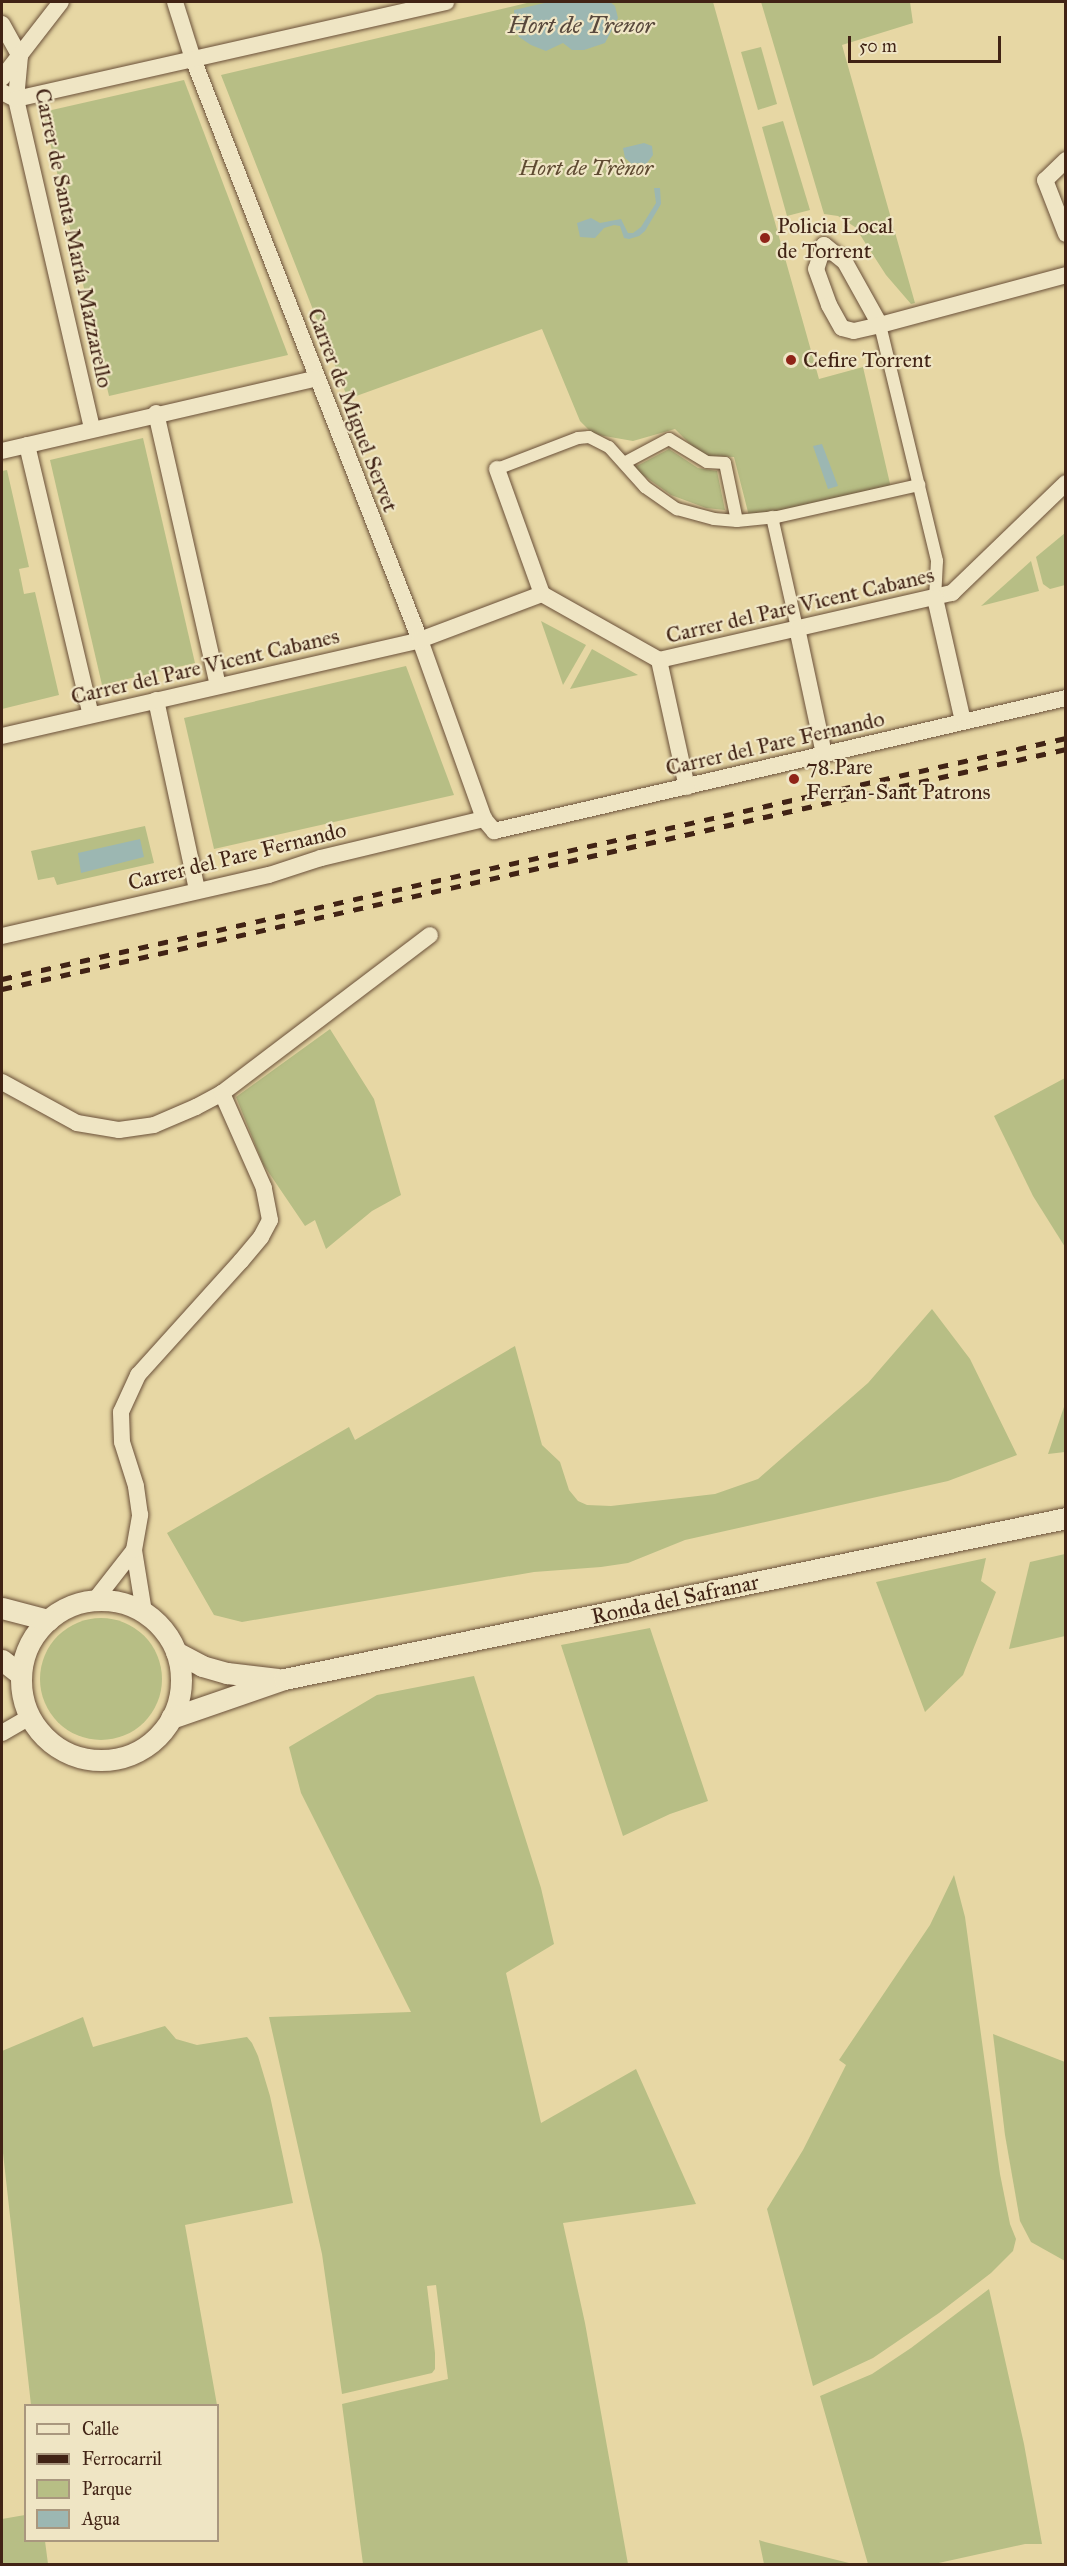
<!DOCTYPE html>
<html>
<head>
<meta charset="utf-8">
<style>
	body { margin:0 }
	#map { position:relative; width:1067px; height:2566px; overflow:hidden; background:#e7d7a4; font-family:"IM FELL Great Primer",serif }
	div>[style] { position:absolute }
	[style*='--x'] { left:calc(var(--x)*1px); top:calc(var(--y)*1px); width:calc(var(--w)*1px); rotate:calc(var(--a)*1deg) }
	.green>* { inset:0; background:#b7be85 }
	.round { border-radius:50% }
	.water>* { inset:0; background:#9cb7b2 }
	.roads { filter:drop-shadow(0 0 2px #6a5039) drop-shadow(0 0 2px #6a5039) }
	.pedestrian>* { height:12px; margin:-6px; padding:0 6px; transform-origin:6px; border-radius:6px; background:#efe5c4 }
	.minor>* { height:16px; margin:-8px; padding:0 8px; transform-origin:8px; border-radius:8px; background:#efe5c4 }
	.tertiary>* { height:21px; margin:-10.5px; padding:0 10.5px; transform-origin:10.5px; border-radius:10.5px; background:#efe5c4 }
	.tertiary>.ring { margin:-10.5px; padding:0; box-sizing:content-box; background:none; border:21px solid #efe5c4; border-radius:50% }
	.rail>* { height:4.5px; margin-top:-2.25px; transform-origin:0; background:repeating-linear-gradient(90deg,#412315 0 10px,transparent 0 20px) }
	.dots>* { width:16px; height:16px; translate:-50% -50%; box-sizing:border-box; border:3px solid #efe5c4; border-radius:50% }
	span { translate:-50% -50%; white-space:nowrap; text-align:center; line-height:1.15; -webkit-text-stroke:4.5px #efe5c4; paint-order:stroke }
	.park-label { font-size:22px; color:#5e4a31; font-style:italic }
	.poi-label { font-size:22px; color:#412315 }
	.left { translate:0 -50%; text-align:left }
	.street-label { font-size:22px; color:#412315 }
	.water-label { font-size:24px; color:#58483c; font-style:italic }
	.frame { position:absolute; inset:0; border:3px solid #412315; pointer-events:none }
	.legend { position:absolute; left:24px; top:2404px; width:195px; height:138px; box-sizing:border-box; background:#efe5c4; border:2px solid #a9977e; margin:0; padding:8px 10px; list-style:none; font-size:18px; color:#412315 }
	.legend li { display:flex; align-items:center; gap:12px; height:30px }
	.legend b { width:30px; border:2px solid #a9977e }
	.scale { position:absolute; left:848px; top:36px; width:153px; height:27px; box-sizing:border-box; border:3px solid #412315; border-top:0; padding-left:8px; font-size:18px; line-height:21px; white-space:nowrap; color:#412315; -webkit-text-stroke:4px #efe5c4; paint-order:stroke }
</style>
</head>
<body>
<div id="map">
	<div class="green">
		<i style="clip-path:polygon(531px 2px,713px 2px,819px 379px,863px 367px,891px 488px,750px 520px,734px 457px,708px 456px,695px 449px,675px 429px,633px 441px,593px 434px,580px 421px,542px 329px,348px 399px,221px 75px)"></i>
		<i style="clip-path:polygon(761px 2px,910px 2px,913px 23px,842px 45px,915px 303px,911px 304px,886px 275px,855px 227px,838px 216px,824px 214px)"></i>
		<i style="clip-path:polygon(761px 47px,777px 104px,758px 110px,741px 52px)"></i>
		<i style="clip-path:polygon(184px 80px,288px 355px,109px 396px,43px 112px)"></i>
		<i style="clip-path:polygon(783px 121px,810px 210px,787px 216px,762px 127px)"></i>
		<i style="clip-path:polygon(143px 438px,195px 663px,102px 685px,50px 460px)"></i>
		<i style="clip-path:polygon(669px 449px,698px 468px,717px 471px,725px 510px,706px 508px,671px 495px,633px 468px)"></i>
		<i style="clip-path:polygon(7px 470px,29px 567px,19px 569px,24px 594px,35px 592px,59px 695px,2px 709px,2px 471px)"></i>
		<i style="clip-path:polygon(1065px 533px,1065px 585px,1050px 589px,1043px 584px,1036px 557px)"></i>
		<i style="clip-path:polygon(1031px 561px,1039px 591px,981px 606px)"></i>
		<i style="clip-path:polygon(541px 621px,586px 645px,563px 685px)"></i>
		<i style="clip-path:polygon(592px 649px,638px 675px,570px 689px)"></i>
		<i style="clip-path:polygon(406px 666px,454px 795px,214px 849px,184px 718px)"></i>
		<i style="clip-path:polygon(145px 826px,154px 863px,57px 885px,54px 877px,38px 880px,31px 851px)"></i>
		<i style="clip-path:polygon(330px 1029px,374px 1099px,401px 1195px,372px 1211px,326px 1249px,315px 1220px,305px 1226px,263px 1164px,236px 1097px)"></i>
		<i style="clip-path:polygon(1065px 1078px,1065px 1247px,1033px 1196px,994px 1116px)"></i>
		<i style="clip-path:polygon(932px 1309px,970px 1359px,1017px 1455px,948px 1481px,685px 1540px,628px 1563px,601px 1567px,534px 1572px,242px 1622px,214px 1615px,167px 1533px,349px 1427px,355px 1440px,515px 1346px,542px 1445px,560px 1462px,569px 1490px,578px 1501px,587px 1505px,611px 1506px,715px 1494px,758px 1479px,868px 1383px)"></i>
		<i style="clip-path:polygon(1065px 1404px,1065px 1452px,1048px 1454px)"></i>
		<i style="clip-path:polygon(1065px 1554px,1065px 1636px,1009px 1649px,1030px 1562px)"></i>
		<i style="clip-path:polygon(986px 1558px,981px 1581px,996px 1592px,963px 1675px,925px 1712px,876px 1582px)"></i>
		<i class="round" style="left:40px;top:1618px;width:122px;height:122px"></i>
		<i style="clip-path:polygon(650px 1628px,708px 1801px,670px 1814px,623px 1836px,561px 1645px)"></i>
		<i style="clip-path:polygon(474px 1676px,541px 1888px,554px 1944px,506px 1973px,541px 2123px,636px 2069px,696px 2204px,563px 2223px,585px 2323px,628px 2564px,363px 2564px,342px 2404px,448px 2379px,436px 2285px,427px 2286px,435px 2353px,435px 2369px,432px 2373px,342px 2394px,322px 2254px,269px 2017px,411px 2012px,301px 1793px,289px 1747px,377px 1695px)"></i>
		<i style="clip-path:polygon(954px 1875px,965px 1917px,1000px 2174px,1010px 2224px,1016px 2239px,1013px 2251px,991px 2273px,939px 2313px,873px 2358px,813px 2386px,767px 2209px,803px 2150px,846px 2065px,839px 2060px,930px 1925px)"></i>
		<i style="clip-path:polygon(83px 2017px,93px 2047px,165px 2026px,176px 2039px,197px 2045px,247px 2037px,252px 2043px,258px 2056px,270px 2096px,293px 2203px,185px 2225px,217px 2405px,31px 2405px,2px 2144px,2px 2051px)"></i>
		<i style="clip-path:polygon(993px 2034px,1065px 2062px,1065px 2261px,1031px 2242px,1020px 2221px,1005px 2135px)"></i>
		<i style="clip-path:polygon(989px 2289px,1024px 2444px,1042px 2544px,1025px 2544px,934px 2564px,868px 2564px,820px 2396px,872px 2374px,911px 2348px)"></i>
		<i style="clip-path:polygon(25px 2515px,26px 2540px,45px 2541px,48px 2564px,2px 2564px,2px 2519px)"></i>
		<i style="clip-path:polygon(759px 2540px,765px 2542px,853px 2564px,764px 2564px)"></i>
	</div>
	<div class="water">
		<i style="clip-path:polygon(549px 2px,610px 2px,615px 6px,618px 18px,605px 43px,584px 50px,572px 50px,563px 43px,546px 51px,531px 45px,519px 37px,515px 27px,514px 10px)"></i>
		<i style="clip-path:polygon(644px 143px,652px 146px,653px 155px,644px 167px,640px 163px,632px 164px,625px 158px,623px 148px)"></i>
		<i style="clip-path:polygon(654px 188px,660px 188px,661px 204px,645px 231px,639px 236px,629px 239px,624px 238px,620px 226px,614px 225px,604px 228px,595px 238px,580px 237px,577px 223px,591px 218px,600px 223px,621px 219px,628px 233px,633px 233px,641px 227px,656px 203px)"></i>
		<i style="clip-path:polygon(822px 444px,838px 486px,828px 489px,813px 446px)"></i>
		<i style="clip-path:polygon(140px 839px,144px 857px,81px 873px,78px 853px)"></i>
	</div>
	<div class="roads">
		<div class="pedestrian">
			<i style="--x:880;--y:325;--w:243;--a:76.4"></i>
			<i style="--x:937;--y:561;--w:37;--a:93"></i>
			<i style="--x:624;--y:463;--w:51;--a:-28.1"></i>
			<i style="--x:669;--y:439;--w:44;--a:31.2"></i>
			<i style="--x:707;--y:462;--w:18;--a:3"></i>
			<i style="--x:725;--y:463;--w:59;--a:78.3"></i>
			<i style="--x:497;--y:469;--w:87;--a:-20.9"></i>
			<i style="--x:578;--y:438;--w:11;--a:-5"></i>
			<i style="--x:589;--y:437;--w:22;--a:27"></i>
			<i style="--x:609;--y:447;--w:54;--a:48"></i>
			<i style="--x:645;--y:487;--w:39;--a:35"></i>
			<i style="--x:677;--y:509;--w:38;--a:15"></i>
			<i style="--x:714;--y:519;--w:23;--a:5"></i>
			<i style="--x:737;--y:521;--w:40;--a:-5.7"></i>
			<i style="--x:777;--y:517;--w:146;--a:-12.7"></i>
			<i style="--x:772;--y:517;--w:114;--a:77.3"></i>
		</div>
		<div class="minor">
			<i style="--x:175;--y:2;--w:60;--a:72.5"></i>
			<i style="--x:193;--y:59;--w:624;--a:68.66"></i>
			<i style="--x:420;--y:640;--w:190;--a:70.3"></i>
			<i style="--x:484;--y:819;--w:16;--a:50"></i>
			<i style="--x:494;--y:831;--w:587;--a:-13.09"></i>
			<i style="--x:2;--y:24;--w:37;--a:61"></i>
			<i style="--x:20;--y:56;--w:43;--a:95.3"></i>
			<i style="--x:16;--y:99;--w:339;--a:77"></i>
			<i style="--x:2;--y:78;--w:96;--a:-52.2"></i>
			<i style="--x:2;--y:92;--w:16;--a:27"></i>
			<i style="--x:16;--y:99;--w:441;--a:-12.7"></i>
			<i style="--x:1066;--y:160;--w:29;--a:136"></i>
			<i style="--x:1045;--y:180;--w:58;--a:68.7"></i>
			<i style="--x:880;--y:325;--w:72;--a:-119.1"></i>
			<i style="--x:845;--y:262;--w:27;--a:-141"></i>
			<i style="--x:824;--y:245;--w:25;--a:108"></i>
			<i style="--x:816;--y:269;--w:38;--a:70"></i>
			<i style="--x:829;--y:305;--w:26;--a:61"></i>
			<i style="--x:842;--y:328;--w:12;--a:14"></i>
			<i style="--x:854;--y:331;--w:27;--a:-13"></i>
			<i style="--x:880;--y:325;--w:193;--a:-15"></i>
			<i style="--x:156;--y:413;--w:279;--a:77.2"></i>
			<i style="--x:27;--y:445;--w:277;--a:76.7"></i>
			<i style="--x:2;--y:451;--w:323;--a:-13"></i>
			<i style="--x:497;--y:469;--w:133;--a:70.2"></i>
			<i style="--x:542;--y:594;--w:134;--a:29.4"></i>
			<i style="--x:659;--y:660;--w:301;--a:-12.9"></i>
			<i style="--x:952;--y:593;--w:158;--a:-44"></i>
			<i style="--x:935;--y:598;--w:126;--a:77.2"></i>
			<i style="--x:797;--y:628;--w:129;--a:77.9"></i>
			<i style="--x:659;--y:660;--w:130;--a:77.6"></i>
			<i style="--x:156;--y:700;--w:194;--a:77.8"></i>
			<i style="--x:2;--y:736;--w:429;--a:-12.9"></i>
			<i style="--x:420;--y:640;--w:130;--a:-20.7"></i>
			<i style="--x:2;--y:936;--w:274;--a:-12.9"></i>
			<i style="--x:269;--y:875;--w:55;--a:-18.1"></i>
			<i style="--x:321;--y:858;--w:168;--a:-13.5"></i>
			<i style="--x:2;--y:1082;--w:85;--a:28.7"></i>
			<i style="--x:77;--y:1123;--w:43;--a:9.5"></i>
			<i style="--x:119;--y:1130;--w:35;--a:-8"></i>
			<i style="--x:154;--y:1125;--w:46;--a:-23.2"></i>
			<i style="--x:196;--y:1107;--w:30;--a:-28"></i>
			<i style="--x:222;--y:1093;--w:261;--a:-37.2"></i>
			<i style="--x:95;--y:1600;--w:63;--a:-52"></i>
			<i style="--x:144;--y:1612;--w:63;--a:-99.2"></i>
			<i style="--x:134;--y:1550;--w:36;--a:-80"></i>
			<i style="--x:140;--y:1515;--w:29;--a:-98"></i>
			<i style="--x:136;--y:1486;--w:46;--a:-107.7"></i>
			<i style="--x:122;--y:1442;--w:30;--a:-92"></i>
			<i style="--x:121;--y:1412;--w:41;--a:-65.3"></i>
			<i style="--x:138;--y:1375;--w:154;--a:-47.9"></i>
			<i style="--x:241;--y:1261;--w:31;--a:-50"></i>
			<i style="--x:261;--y:1237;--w:19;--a:-62"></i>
			<i style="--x:270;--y:1220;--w:33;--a:-101"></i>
			<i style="--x:264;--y:1188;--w:104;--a:-113.9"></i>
			<i style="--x:2;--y:1733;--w:32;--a:-30"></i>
		</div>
		<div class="tertiary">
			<i class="ring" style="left:21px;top:1600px;width:139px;height:139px"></i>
			<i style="--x:2;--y:1608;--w:48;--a:14.6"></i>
			<i style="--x:176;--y:1652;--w:30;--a:28"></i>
			<i style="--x:202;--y:1666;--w:26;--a:16"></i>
			<i style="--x:227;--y:1673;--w:51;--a:6.7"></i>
			<i style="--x:2;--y:1660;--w:24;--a:38"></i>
			<i style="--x:171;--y:1718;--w:120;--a:-19"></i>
			<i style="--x:284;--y:1679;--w:798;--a:-11.63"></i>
		</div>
	</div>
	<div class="rail">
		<i style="--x:2;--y:979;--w:1091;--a:-12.76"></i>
		<i style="--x:2;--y:989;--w:1091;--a:-12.71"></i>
	</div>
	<div class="dots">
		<i style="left:765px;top:238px;background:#8f2418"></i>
		<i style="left:791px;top:360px;background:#8f2418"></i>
		<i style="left:794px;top:779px;background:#8f2418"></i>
	</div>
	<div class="park-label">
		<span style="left:586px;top:168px">Hort de Trènor</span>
	</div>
	<div class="poi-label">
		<span class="left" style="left:777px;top:238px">Policia Local<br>de Torrent</span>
		<span class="left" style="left:803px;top:360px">Cefire Torrent</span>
		<span class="left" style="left:806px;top:779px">78.Pare<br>Ferran-Sant Patrons</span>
	</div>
	<div class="street-label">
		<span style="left:74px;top:238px;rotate:78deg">Carrer de Santa María Mazzarello</span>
		<span style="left:353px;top:410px;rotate:69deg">Carrer de Miguel Servet</span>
		<span style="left:800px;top:605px;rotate:-13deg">Carrer del Pare Vicent Cabanes</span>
		<span style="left:205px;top:666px;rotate:-13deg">Carrer del Pare Vicent Cabanes</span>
		<span style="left:775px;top:743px;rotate:-13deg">Carrer del Pare Fernando</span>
		<span style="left:237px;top:856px;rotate:-14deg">Carrer del Pare Fernando</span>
		<span style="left:675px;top:1599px;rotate:-12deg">Ronda del Safranar</span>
	</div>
	<div class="water-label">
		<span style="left:581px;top:26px">Hort de Trenor</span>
	</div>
	<div class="frame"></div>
	<ul class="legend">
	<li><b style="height:8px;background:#efe5c4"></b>Calle</li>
	<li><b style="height:8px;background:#412315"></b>Ferrocarril</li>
	<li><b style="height:16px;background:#b7be85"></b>Parque</li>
	<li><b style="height:16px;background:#9cb7b2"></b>Agua</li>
	</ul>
	<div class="scale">50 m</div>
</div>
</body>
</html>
